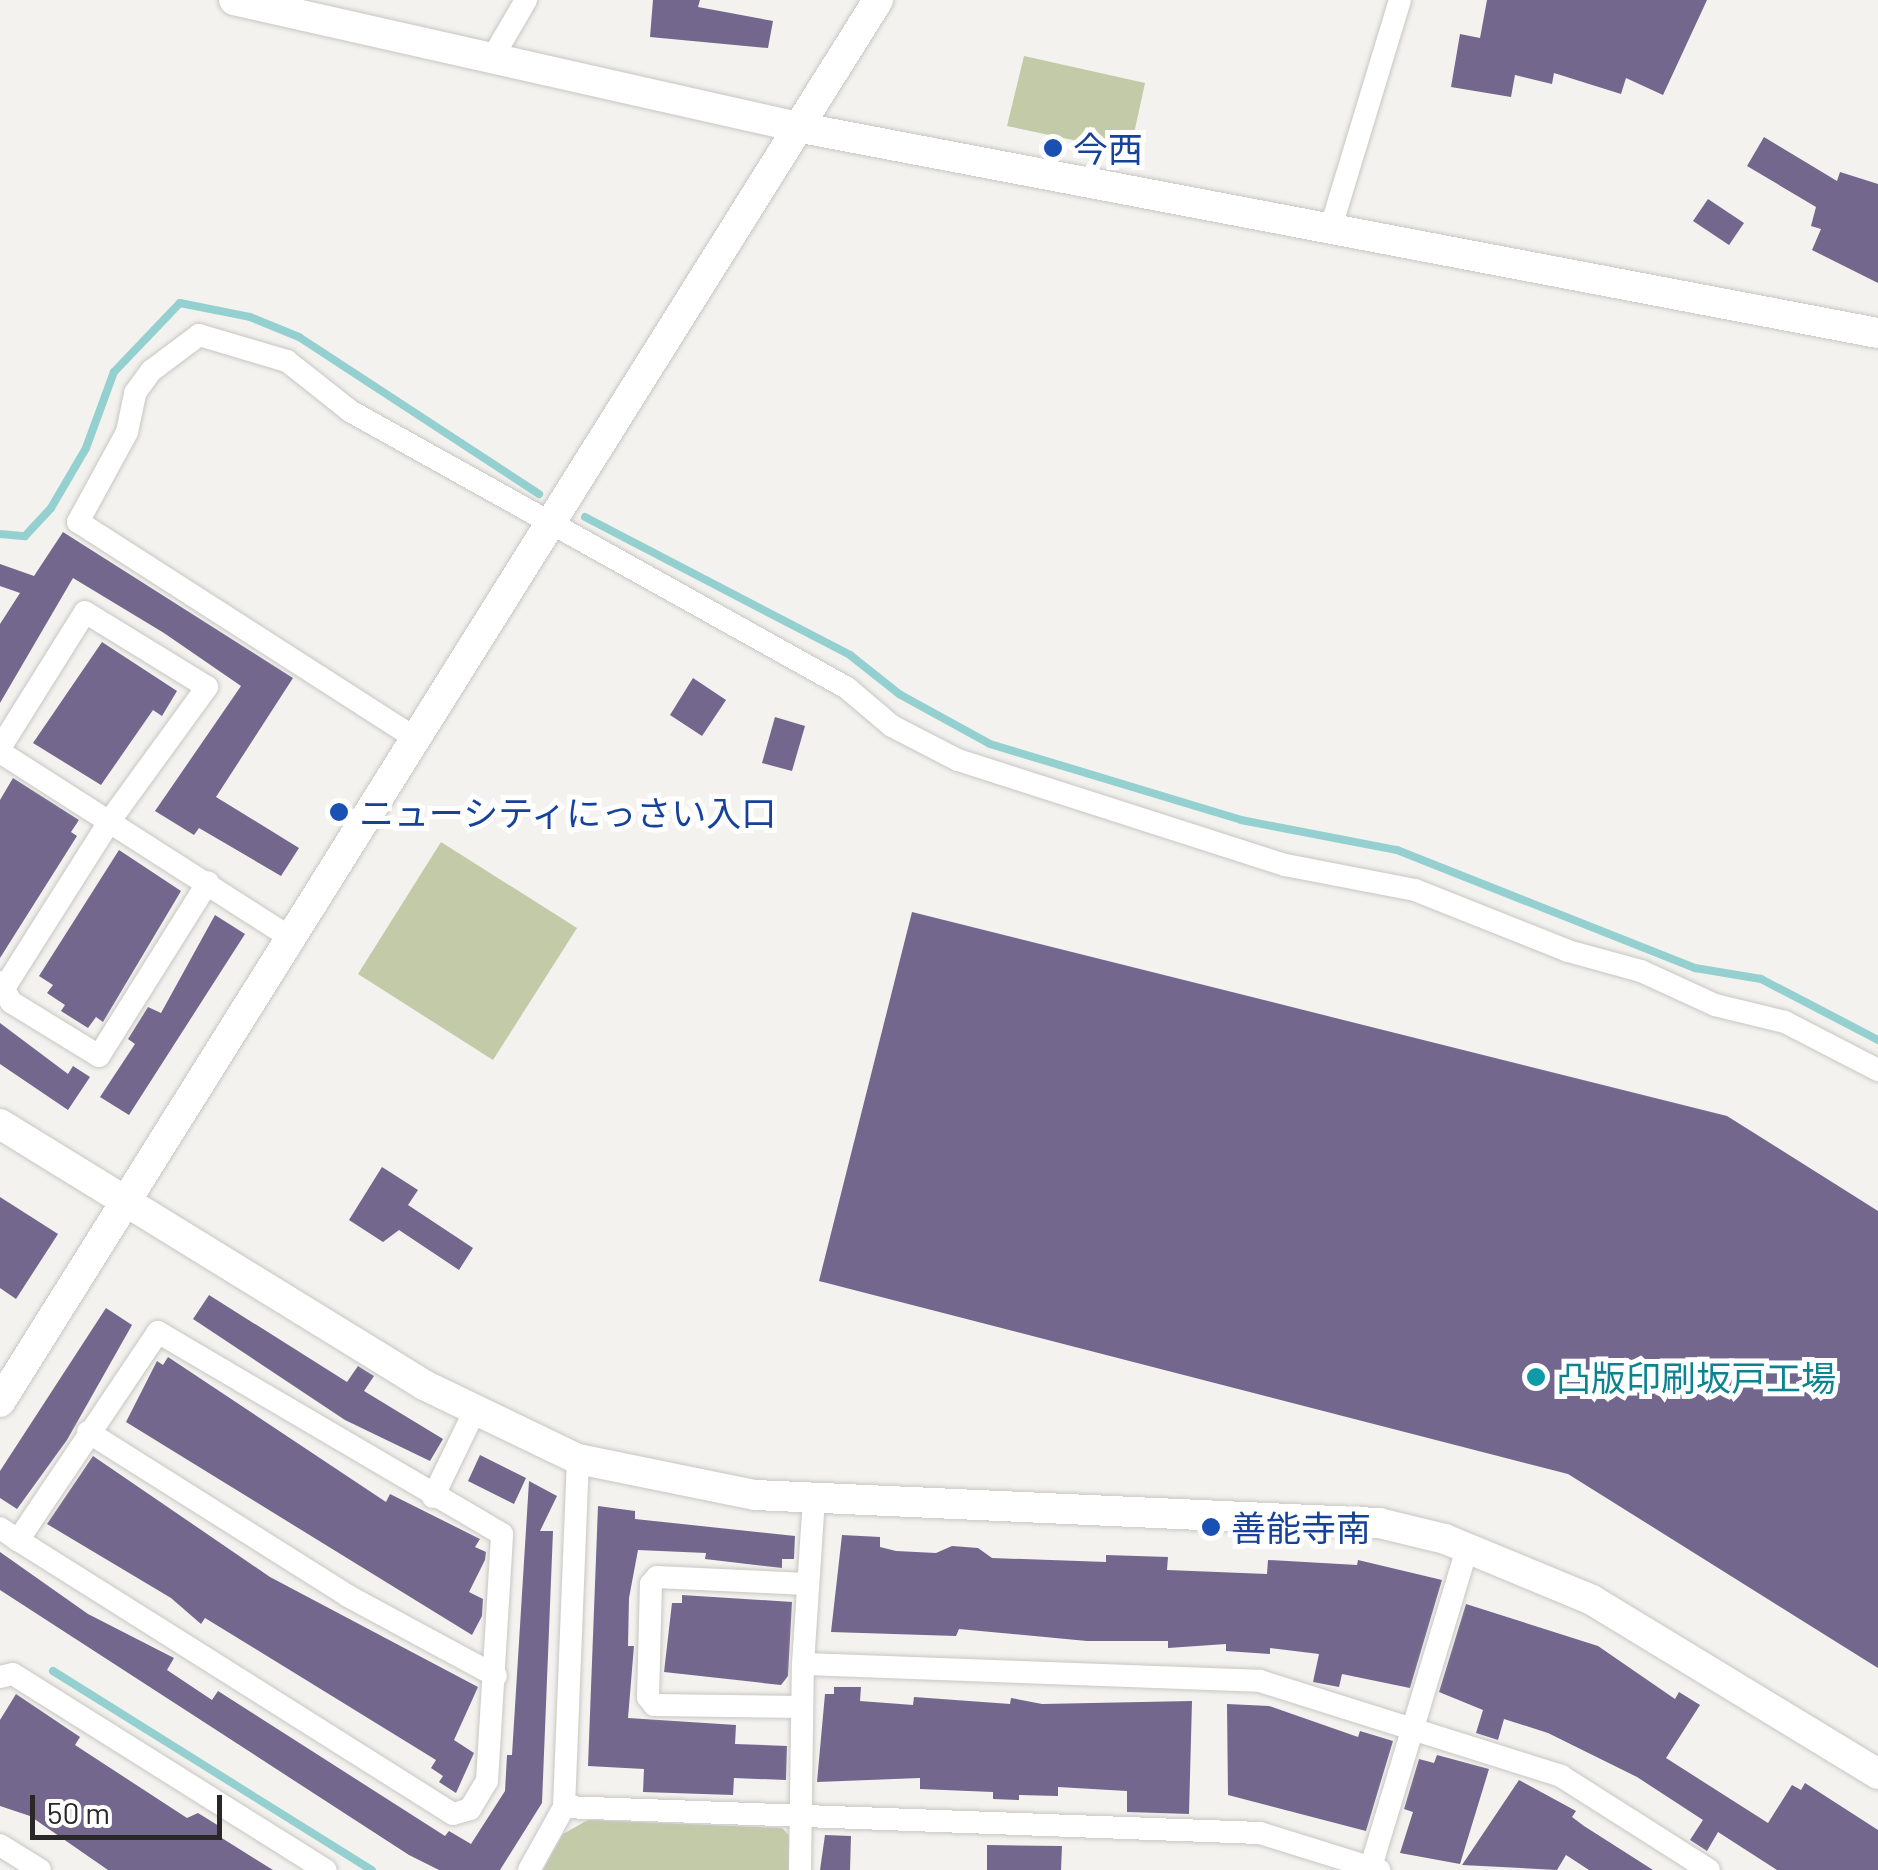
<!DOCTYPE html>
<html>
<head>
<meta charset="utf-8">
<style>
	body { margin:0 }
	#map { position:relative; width:1878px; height:1870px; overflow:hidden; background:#f3f2ee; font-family:Barlow,"Noto Sans JP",sans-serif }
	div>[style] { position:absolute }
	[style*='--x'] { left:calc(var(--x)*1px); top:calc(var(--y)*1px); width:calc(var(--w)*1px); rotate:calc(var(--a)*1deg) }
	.green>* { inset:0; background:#c3caa8 }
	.stream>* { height:8px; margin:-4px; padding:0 4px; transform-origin:4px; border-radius:4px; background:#95d0d1 }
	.building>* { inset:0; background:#73678d }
	.roads { filter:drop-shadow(0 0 2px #c8c6c3) drop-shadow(0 0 2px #c8c6c3) }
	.street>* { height:22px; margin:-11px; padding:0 11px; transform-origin:11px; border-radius:11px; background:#fff }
	.secondary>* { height:30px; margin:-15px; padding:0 15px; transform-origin:15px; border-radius:15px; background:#fff }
	.dots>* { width:28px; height:28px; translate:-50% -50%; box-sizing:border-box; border:5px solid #fff; border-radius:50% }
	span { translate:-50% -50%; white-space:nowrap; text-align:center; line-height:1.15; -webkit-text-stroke:10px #fff; paint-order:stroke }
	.transit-label { font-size:35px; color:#164399 }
	.left { translate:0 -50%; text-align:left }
	.culture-label { font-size:35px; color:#0d838f }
	.scale { position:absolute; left:30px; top:1795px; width:192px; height:45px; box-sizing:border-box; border:5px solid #292827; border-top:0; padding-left:12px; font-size:30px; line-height:35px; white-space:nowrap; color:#292827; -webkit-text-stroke:8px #fff; paint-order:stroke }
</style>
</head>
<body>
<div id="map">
	<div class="green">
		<i style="clip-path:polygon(1024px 56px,1145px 83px,1130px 152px,1007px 126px)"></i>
		<i style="clip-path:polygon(441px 842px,577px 928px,493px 1060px,358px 974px)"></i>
		<i style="clip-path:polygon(588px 1820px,782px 1828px,790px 1836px,789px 1870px,543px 1870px,563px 1834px)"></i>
	</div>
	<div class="stream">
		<i style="--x:585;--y:517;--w:299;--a:27.5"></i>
		<i style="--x:850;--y:655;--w:63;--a:38.5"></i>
		<i style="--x:899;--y:694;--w:104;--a:28.8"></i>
		<i style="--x:990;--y:744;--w:262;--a:16.8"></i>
		<i style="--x:1241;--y:820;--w:159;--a:10.9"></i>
		<i style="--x:1397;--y:850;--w:321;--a:21.6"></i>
		<i style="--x:1695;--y:968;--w:67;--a:9.5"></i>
		<i style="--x:1761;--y:979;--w:132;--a:27.5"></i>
		<i style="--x:0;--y:534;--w:25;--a:5"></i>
		<i style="--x:25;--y:536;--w:38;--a:-47"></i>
		<i style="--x:51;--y:508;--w:69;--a:-59.7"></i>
		<i style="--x:86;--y:448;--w:81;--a:-69.8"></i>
		<i style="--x:114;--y:372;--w:95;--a:-46.3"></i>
		<i style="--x:180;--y:303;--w:71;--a:11.3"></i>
		<i style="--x:250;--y:317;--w:53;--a:22.2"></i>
		<i style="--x:299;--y:337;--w:287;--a:33.2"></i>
		<i style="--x:53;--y:1671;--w:376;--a:32"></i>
	</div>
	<div class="building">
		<i style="clip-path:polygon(653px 0,700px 0,698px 7px,773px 21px,768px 48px,650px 37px)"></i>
		<i style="clip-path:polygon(1487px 0,1707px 0,1663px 95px,1626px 78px,1621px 94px,1554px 73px,1552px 84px,1515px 75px,1511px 97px,1451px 87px,1460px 34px,1480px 38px)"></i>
		<i style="clip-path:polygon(1764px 137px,1837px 181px,1840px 172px,1878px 184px,1878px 283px,1812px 250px,1821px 229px,1811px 226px,1816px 207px,1747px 166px)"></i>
		<i style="clip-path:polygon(1708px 199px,1744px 223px,1729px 245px,1693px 221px)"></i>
		<i style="clip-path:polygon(63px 532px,293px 678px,216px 797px,299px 848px,281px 876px,199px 828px,194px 835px,155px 811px,241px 686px,164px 633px,73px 578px,0 703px,0 624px,20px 593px,0 586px,0 564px,34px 576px)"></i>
		<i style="clip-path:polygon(102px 642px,177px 691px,162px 716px,153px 710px,101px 785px,33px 743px)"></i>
		<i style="clip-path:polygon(693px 678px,726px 700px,702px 736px,670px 715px)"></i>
		<i style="clip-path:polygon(775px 717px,805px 726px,792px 771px,762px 763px)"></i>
		<i style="clip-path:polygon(13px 778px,79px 820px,71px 832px,77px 836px,0 958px,0 800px)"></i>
		<i style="clip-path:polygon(119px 850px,181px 891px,103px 1022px,96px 1017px,88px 1028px,61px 1011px,65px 1005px,47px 993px,53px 985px,39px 976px)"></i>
		<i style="clip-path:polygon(912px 912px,1727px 1116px,1878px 1211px,1878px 1668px,1568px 1474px,819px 1281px)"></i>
		<i style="clip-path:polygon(215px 915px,245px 934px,129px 1115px,100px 1097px,135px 1044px,128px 1039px,148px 1007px,161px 1013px)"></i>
		<i style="clip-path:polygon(0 1023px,68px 1074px,73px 1066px,90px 1077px,68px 1110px,0 1064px)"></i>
		<i style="clip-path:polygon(382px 1167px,418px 1190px,408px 1205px,473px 1248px,459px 1270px,399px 1230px,383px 1242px,349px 1220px)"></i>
		<i style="clip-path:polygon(0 1197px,58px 1234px,16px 1299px,0 1288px)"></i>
		<i style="clip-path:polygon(209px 1295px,347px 1382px,358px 1366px,374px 1376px,364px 1391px,443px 1439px,430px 1461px,345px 1420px,193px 1319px)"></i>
		<i style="clip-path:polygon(106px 1308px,132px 1325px,67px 1440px,17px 1509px,0 1498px,0 1471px)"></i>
		<i style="clip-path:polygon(168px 1357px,386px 1502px,390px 1494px,480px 1539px,475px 1547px,486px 1552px,485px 1560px,469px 1592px,483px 1599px,482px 1616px,472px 1635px,126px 1422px,157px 1361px,163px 1365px)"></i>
		<i style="clip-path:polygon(480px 1455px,526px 1478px,514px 1504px,468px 1481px)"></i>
		<i style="clip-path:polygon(93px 1456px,270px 1577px,478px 1687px,454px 1740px,474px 1753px,456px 1793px,439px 1782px,443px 1776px,431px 1768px,436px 1760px,205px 1618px,201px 1624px,171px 1598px,47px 1524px)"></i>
		<i style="clip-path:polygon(529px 1481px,557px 1496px,540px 1531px,553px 1531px,542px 1803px,500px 1870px,439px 1870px,409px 1855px,0 1590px,0 1552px,88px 1614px,174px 1658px,167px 1670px,212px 1700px,218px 1691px,445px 1836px,449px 1831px,471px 1844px,505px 1791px,507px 1755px,512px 1755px)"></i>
		<i style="clip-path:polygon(598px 1506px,635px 1511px,635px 1519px,795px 1536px,794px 1559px,782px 1559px,782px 1568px,705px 1559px,706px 1553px,638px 1550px,629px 1598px,628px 1646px,634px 1646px,628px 1718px,736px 1725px,735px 1744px,787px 1746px,786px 1780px,734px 1778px,733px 1795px,643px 1792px,644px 1769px,588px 1766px)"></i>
		<i style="clip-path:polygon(842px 1535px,880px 1537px,880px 1547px,896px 1551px,936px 1553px,952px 1546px,978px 1548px,992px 1558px,1106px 1562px,1106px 1555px,1168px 1557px,1167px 1570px,1267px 1574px,1268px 1560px,1357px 1565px,1358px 1560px,1442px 1580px,1410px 1688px,1342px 1674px,1339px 1687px,1313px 1682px,1319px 1654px,1270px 1648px,1270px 1654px,1226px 1651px,1226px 1644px,1168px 1648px,1168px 1641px,1087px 1641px,959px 1629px,956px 1636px,831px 1632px)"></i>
		<i style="clip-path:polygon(682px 1595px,792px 1602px,788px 1676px,781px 1685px,664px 1672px,672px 1603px,682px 1603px)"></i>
		<i style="clip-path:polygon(1466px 1604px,1598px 1646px,1675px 1699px,1679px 1692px,1700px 1705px,1666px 1758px,1768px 1823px,1792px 1785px,1801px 1790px,1805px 1783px,1878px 1830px,1878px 1870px,1777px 1870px,1718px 1832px,1707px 1851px,1690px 1840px,1703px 1820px,1637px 1777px,1548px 1733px,1504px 1719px,1498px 1740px,1476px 1733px,1483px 1710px,1439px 1692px)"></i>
		<i style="clip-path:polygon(834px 1687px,861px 1687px,860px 1701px,913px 1705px,914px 1697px,1010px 1704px,1011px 1698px,1042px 1704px,1192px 1701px,1189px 1814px,1127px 1812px,1127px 1791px,1058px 1787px,1058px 1796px,1019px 1795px,1019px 1800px,993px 1799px,993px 1792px,920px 1789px,920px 1778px,817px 1782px,825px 1694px,834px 1694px)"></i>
		<i style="clip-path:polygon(16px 1694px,80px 1737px,75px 1745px,187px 1818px,198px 1813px,219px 1826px,217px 1835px,273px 1870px,108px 1870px,30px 1816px,0 1806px,0 1720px)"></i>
		<i style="clip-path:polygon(1227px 1704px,1269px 1706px,1358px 1737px,1360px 1731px,1393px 1741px,1366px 1831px,1228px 1795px)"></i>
		<i style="clip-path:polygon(1437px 1755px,1489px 1769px,1460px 1864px,1400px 1853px,1413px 1812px,1404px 1809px,1419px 1759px,1434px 1763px)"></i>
		<i style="clip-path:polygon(1519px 1780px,1576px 1811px,1572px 1817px,1584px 1826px,1653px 1870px,1589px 1870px,1566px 1855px,1557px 1870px,1462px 1865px)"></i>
		<i style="clip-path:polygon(825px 1835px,851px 1836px,850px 1870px,820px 1870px)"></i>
		<i style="clip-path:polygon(987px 1845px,1062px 1846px,1061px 1870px,987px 1870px)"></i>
	</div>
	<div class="roads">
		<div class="street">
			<i style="--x:494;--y:55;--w:64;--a:-59.8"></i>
			<i style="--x:1331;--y:227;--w:237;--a:-73.1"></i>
			<i style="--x:418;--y:740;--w:404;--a:-147.3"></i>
			<i style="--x:78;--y:522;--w:102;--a:-61.4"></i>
			<i style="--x:127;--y:432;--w:40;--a:-78"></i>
			<i style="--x:135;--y:393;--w:27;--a:-54"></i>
			<i style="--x:151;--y:371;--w:60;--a:-36.9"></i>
			<i style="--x:199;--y:335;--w:92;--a:16.5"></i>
			<i style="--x:287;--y:361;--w:80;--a:38.4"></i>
			<i style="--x:350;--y:411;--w:569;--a:29.13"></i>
			<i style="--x:847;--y:688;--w:59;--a:40.2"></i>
			<i style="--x:892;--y:726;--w:74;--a:27.3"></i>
			<i style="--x:958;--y:760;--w:343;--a:17.8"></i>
			<i style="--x:1285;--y:865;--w:132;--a:10.9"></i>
			<i style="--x:1415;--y:890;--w:165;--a:21.7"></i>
			<i style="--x:1568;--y:951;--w:76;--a:15.3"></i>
			<i style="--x:1641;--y:971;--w:81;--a:24.7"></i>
			<i style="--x:1715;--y:1005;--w:72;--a:13.7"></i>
			<i style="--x:1785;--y:1022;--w:105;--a:27.3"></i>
			<i style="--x:0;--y:748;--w:160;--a:-58"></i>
			<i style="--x:85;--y:612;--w:143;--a:31.6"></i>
			<i style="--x:207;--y:687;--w:163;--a:126"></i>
			<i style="--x:111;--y:819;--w:196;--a:122.3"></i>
			<i style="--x:0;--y:752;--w:349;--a:32.6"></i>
			<i style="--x:0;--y:982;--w:23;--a:61"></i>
			<i style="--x:11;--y:1002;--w:103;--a:31.5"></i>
			<i style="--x:99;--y:1056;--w:205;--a:-57.9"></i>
			<i style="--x:88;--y:1432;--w:307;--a:32.2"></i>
			<i style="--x:348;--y:1596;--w:168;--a:28.4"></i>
			<i style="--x:433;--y:1497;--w:94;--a:-64.2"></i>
			<i style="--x:0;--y:1528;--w:22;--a:34"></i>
			<i style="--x:18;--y:1540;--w:514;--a:32.21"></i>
			<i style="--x:453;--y:1814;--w:18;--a:-16"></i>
			<i style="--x:470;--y:1809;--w:33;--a:-59"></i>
			<i style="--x:487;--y:1781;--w:247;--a:-86.5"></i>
			<i style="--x:502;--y:1534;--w:399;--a:-149.6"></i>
			<i style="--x:158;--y:1332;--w:251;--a:123.9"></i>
			<i style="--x:803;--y:1664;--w:457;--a:2.1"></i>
			<i style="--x:1260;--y:1681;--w:316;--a:17.5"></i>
			<i style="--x:1561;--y:1776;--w:175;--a:32.4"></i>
			<i style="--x:0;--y:1677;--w:13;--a:-13"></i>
			<i style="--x:13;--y:1674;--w:369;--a:32.1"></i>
			<i style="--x:802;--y:1707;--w:148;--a:-179.2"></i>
			<i style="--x:654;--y:1705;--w:10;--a:-127"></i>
			<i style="--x:648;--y:1697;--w:113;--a:-88.5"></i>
			<i style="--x:651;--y:1584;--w:9;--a:-49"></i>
			<i style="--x:657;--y:1577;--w:150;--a:2.7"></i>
			<i style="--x:564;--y:1807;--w:696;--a:2.14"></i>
			<i style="--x:1260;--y:1833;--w:125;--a:17.3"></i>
			<i style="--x:0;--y:1845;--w:47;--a:32"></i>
			<i style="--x:529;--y:1870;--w:72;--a:-60.9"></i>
			<i style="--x:564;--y:1807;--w:348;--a:-87.7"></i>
			<i style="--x:800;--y:1870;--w:206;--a:-89.2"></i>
			<i style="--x:803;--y:1664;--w:166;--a:-86.2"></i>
			<i style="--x:1370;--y:1870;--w:338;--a:-73.2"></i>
		</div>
		<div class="secondary">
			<i style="--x:234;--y:0;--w:582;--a:12.7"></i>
			<i style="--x:802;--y:128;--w:1095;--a:10.79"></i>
			<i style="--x:0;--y:1124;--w:498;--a:31.6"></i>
			<i style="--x:424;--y:1385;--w:171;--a:25.7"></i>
			<i style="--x:578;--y:1459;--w:181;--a:11.5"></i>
			<i style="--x:755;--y:1495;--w:625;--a:2.57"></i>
			<i style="--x:1379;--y:1523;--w:68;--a:13.6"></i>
			<i style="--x:1445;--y:1539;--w:159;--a:22.5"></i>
			<i style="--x:1592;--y:1600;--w:335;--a:31.3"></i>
			<i style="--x:0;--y:1402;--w:1654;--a:-57.94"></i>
		</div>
	</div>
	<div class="dots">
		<i style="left:1053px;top:148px;background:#1a4fb4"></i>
		<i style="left:339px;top:812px;background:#1a4fb4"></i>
		<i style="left:1536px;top:1377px;background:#0f9aa8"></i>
		<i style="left:1211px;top:1527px;background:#1a4fb4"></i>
	</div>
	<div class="transit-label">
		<span class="left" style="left:1073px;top:148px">今西</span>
		<span class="left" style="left:359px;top:812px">ニューシティにっさい入口</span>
		<span class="left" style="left:1231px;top:1527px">善能寺南</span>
	</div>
	<div class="culture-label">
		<span class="left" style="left:1556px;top:1377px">凸版印刷坂戸工場</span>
	</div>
	<div class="scale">50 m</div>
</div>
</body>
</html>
